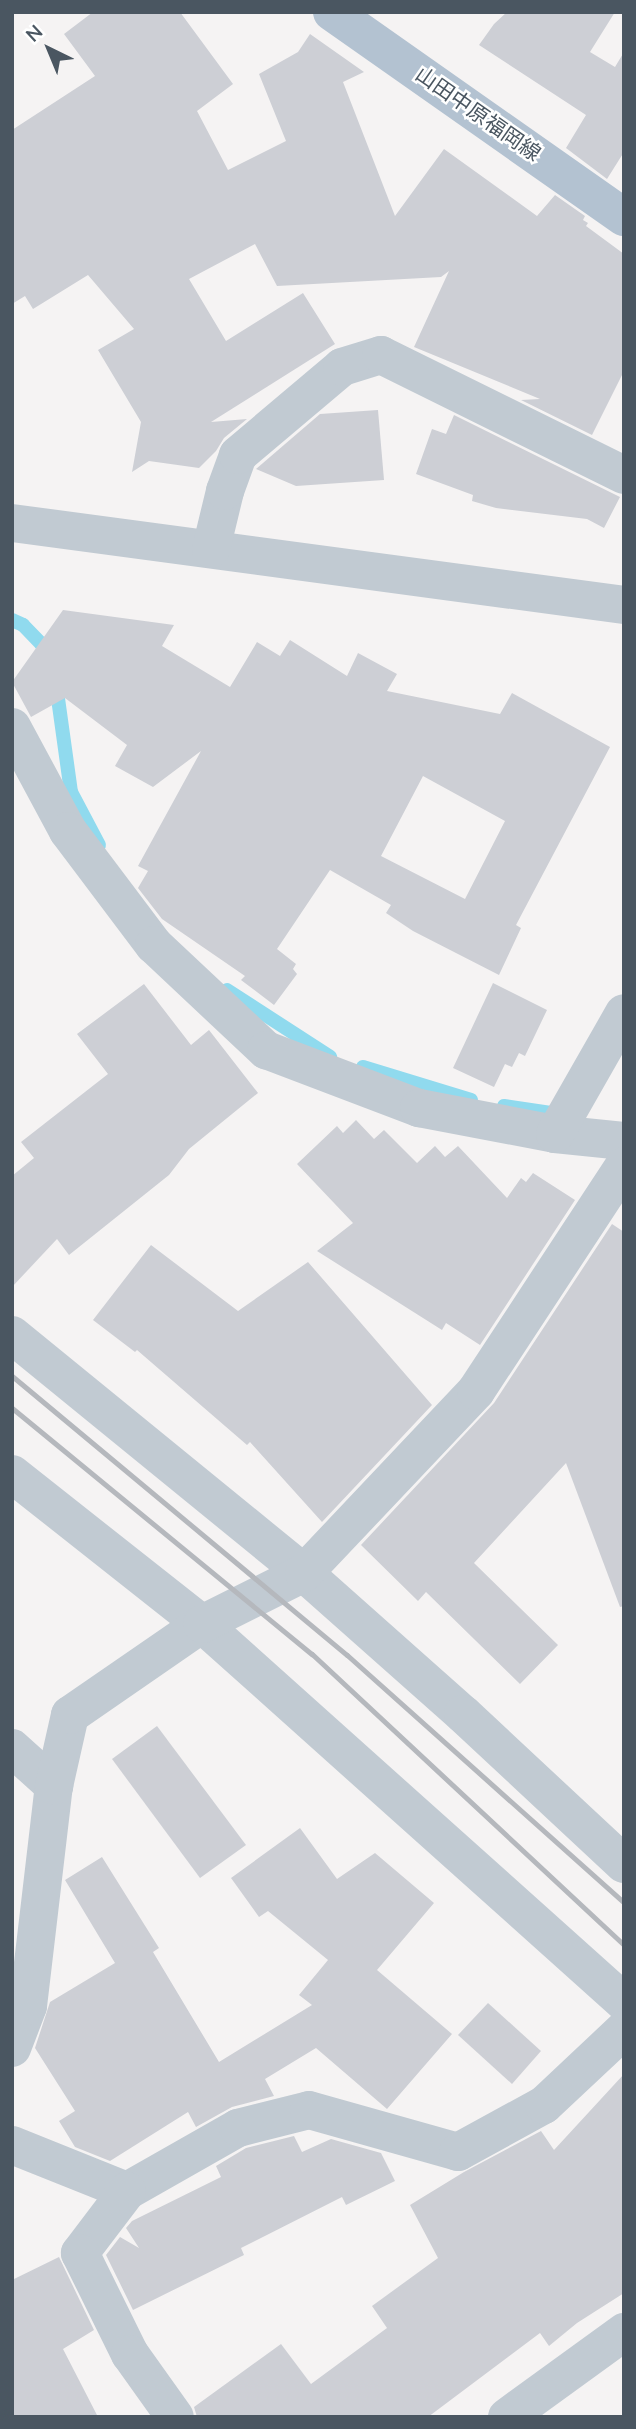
<!DOCTYPE html>
<html>
<head>
<meta charset="utf-8">
<style>
	body { margin:0 }
	#map { position:relative; width:636px; height:2429px; overflow:hidden; background:#f5f3f3; font-family:"Nunito Sans","Noto Sans JP",sans-serif }
	div>[style] { position:absolute }
	[style*='--x'] { left:calc(var(--x)*1px); top:calc(var(--y)*1px); width:calc(var(--w)*1px); rotate:calc(var(--a)*1deg) }
	.stream>* { height:14px; margin:-7px; padding:0 7px; transform-origin:7px; border-radius:7px; background:#90daee }
	.building>* { inset:0; background:#cdcfd5 }
	.minor>* { height:38px; margin:-19px; padding:0 19px; transform-origin:19px; border-radius:19px; background:#c1cad2 }
	.major>* { height:38px; margin:-19px; padding:0 19px; transform-origin:19px; border-radius:19px; background:#b3c2d1 }
	.rail>* { height:5px; margin:-2.5px; padding:0 2.5px; transform-origin:2.5px; border-radius:2.5px; background:#b5b8bd }
	span { translate:-50% -50%; white-space:nowrap; text-align:center; line-height:1.15; -webkit-text-stroke:5px #fff; paint-order:stroke }
	.street-label { font-size:21px; color:#4a5661 }
	.frame { position:absolute; inset:0; border:14px solid #4a5661; pointer-events:none }
	.north { position:absolute; left:14px; top:14px; width:70px; height:70px; -webkit-text-stroke:5px #fff; paint-order:stroke; rotate:317deg; font-size:19px; font-weight:700; line-height:28px; text-align:center; color:#4a5661 }
	.north::after { content:''; display:block; margin:auto; width:24px; height:32px; background:#4a5661; clip-path:polygon(50% 0,100% 100%,50% 72%,0 100%) }
</style>
</head>
<body>
<div id="map">
	<div class="stream">
		<i style="--x:12;--y:620;--w:12;--a:24"></i>
		<i style="--x:23;--y:625;--w:28;--a:46"></i>
		<i style="--x:42;--y:645;--w:15;--a:62"></i>
		<i style="--x:56;--y:684;--w:109;--a:82.1"></i>
		<i style="--x:71;--y:792;--w:60;--a:62.2"></i>
		<i style="--x:227;--y:990;--w:123;--a:33"></i>
		<i style="--x:363;--y:1067;--w:113;--a:17"></i>
		<i style="--x:504;--y:1106;--w:61;--a:8.5"></i>
	</div>
	<div class="building">
		<i style="clip-path:polygon(93px 12px,180px 12px,233px 84px,197px 111px,228px 170px,286px 141px,259px 74px,298px 52px,310px 34px,364px 72px,343px 82px,395px 216px,444px 149px,537px 216px,555px 195px,585px 216px,583px 220px,588px 223px,586px 226px,624px 254px,624px 371px,592px 435px,521px 400px,540px 399px,414px 347px,449px 271px,441px 277px,277px 286px,255px 244px,189px 279px,226px 341px,303px 293px,335px 344px,211px 422px,247px 419px,224px 438px,216px 451px,199px 468px,149px 461px,132px 472px,141px 422px,98px 350px,134px 329px,88px 275px,33px 309px,25px 296px,12px 304px,12px 130px,95px 76px,64px 34px)"></i>
		<i style="clip-path:polygon(507px 12px,615px 12px,590px 52px,615px 67px,624px 52px,624px 152px,607px 179px,566px 148px,586px 115px,479px 45px,494px 24px)"></i>
		<i style="clip-path:polygon(378px 410px,384px 480px,296px 486px,256px 469px,320px 414px)"></i>
		<i style="clip-path:polygon(454px 415px,620px 497px,604px 528px,587px 519px,496px 508px,472px 501px,473px 495px,416px 474px,432px 429px,446px 434px)"></i>
		<i style="clip-path:polygon(evenodd,63px 610px,174px 625px,162px 646px,230px 687px,257px 642px,280px 656px,290px 640px,347px 676px,358px 653px,397px 674px,387px 691px,500px 714px,512px 693px,610px 747px,516px 925px,521px 928px,499px 975px,413px 931px,386px 913px,391px 905px,330px 870px,277px 949px,296px 964px,293px 969px,297px 974px,274px 1005px,241px 980px,245px 976px,162px 919px,138px 888px,148px 871px,138px 866px,201px 751px,153px 787px,115px 766px,127px 745px,65px 698px,31px 717px,12px 682px,63px 610px,423px 776px,505px 821px,465px 899px,381px 856px,423px 776px)"></i>
		<i style="clip-path:polygon(493px 983px,547px 1010px,525px 1056px,519px 1053px,512px 1067px,505px 1064px,494px 1087px,453px 1068px)"></i>
		<i style="clip-path:polygon(144px 984px,191px 1045px,209px 1030px,258px 1093px,189px 1149px,169px 1175px,69px 1255px,57px 1239px,12px 1287px,12px 1176px,34px 1158px,21px 1142px,108px 1074px,77px 1034px)"></i>
		<i style="clip-path:polygon(356px 1120px,374px 1139px,384px 1130px,417px 1163px,435px 1146px,445px 1157px,458px 1146px,507px 1198px,521px 1178px,526px 1182px,533px 1173px,575px 1200px,480px 1345px,446px 1323px,442px 1330px,317px 1251px,353px 1223px,297px 1164px,337px 1126px,343px 1133px)"></i>
		<i style="clip-path:polygon(612px 1224px,624px 1232px,624px 1606px,620px 1607px,566px 1463px,474px 1563px,558px 1645px,520px 1684px,426px 1592px,418px 1601px,361px 1545px,494px 1403px)"></i>
		<i style="clip-path:polygon(151px 1245px,238px 1311px,308px 1262px,432px 1405px,322px 1522px,250px 1442px,247px 1445px,137px 1350px,135px 1352px,93px 1320px)"></i>
		<i style="clip-path:polygon(157px 1726px,246px 1845px,200px 1878px,112px 1759px)"></i>
		<i style="clip-path:polygon(300px 1828px,337px 1879px,375px 1853px,434px 1903px,377px 1970px,452px 2034px,387px 2109px,316px 2048px,265px 2079px,274px 2096px,232px 2107px,196px 2127px,188px 2112px,110px 2161px,75px 2147px,59px 2121px,75px 2111px,35px 2048px,50px 2002px,115px 1963px,65px 1880px,102px 1857px,159px 1948px,153px 1952px,219px 2062px,312px 2005px,299px 1995px,328px 1960px,268px 1911px,259px 1917px,231px 1878px)"></i>
		<i style="clip-path:polygon(488px 2003px,541px 2051px,512px 2084px,458px 2035px)"></i>
		<i style="clip-path:polygon(624px 2074px,624px 2293px,577px 2323px,549px 2346px,540px 2333px,428px 2417px,197px 2417px,194px 2407px,281px 2344px,311px 2384px,387px 2328px,372px 2306px,438px 2258px,410px 2205px,464px 2172px,541px 2131px,554px 2150px)"></i>
		<i style="clip-path:polygon(294px 2136px,302px 2152px,331px 2139px,381px 2153px,395px 2181px,346px 2205px,342px 2197px,241px 2248px,244px 2255px,133px 2310px,106px 2255px,120px 2237px,139px 2248px,126px 2228px,132px 2221px,221px 2177px,216px 2166px,246px 2148px)"></i>
		<i style="clip-path:polygon(59px 2257px,94px 2330px,63px 2349px,98px 2417px,12px 2417px,12px 2280px)"></i>
	</div>
	<div class="minor">
		<i style="--x:12;--y:523;--w:617;--a:7.63"></i>
		<i style="--x:211;--y:549;--w:60;--a:-76.4"></i>
		<i style="--x:225;--y:491;--w:38;--a:-70"></i>
		<i style="--x:238;--y:455;--w:136;--a:-40.2"></i>
		<i style="--x:342;--y:367;--w:41;--a:-17.1"></i>
		<i style="--x:381;--y:355;--w:271;--a:26.3"></i>
		<i style="--x:12;--y:727;--w:118;--a:61.7"></i>
		<i style="--x:68;--y:831;--w:143;--a:53"></i>
		<i style="--x:154;--y:945;--w:154;--a:43.2"></i>
		<i style="--x:266;--y:1050;--w:164;--a:20.8"></i>
		<i style="--x:419;--y:1108;--w:138;--a:10.8"></i>
		<i style="--x:555;--y:1134;--w:69;--a:5.8"></i>
		<i style="--x:555;--y:1134;--w:139;--a:-60.3"></i>
		<i style="--x:12;--y:1335;--w:377;--a:39.2"></i>
		<i style="--x:304;--y:1573;--w:213;--a:41.6"></i>
		<i style="--x:463;--y:1714;--w:220;--a:43"></i>
		<i style="--x:12;--y:1474;--w:242;--a:38.3"></i>
		<i style="--x:202;--y:1624;--w:567;--a:41.85"></i>
		<i style="--x:12;--y:1748;--w:57;--a:42.1"></i>
		<i style="--x:12;--y:2048;--w:45;--a:-69.1"></i>
		<i style="--x:28;--y:2006;--w:222;--a:-83.3"></i>
		<i style="--x:54;--y:1786;--w:73;--a:-77.3"></i>
		<i style="--x:70;--y:1715;--w:160;--a:-34.6"></i>
		<i style="--x:202;--y:1624;--w:114;--a:-26.6"></i>
		<i style="--x:304;--y:1573;--w:250;--a:-46.6"></i>
		<i style="--x:476;--y:1391;--w:269;--a:-56.7"></i>
		<i style="--x:12;--y:2145;--w:124;--a:21.8"></i>
		<i style="--x:127;--y:2191;--w:128;--a:-29.6"></i>
		<i style="--x:238;--y:2128;--w:73;--a:-14.2"></i>
		<i style="--x:309;--y:2110;--w:155;--a:15.7"></i>
		<i style="--x:458;--y:2152;--w:98;--a:-28.7"></i>
		<i style="--x:544;--y:2105;--w:110;--a:-43.2"></i>
		<i style="--x:127;--y:2191;--w:78;--a:127.2"></i>
		<i style="--x:80;--y:2253;--w:113;--a:63.7"></i>
		<i style="--x:130;--y:2354;--w:77;--a:54.5"></i>
		<i style="--x:507;--y:2417;--w:145;--a:-36"></i>
	</div>
	<div class="major">
		<i style="--x:332;--y:12;--w:357;--a:35.1"></i>
	</div>
	<div class="rail">
		<i style="--x:12;--y:1376;--w:436;--a:39.8"></i>
		<i style="--x:347;--y:1655;--w:372;--a:41.8"></i>
		<i style="--x:12;--y:1408;--w:388;--a:39.4"></i>
		<i style="--x:312;--y:1654;--w:427;--a:43"></i>
	</div>
	<div class="street-label">
		<span style="left:478px;top:114px;rotate:35deg">山田中原福岡線</span>
	</div>
	<div class="frame"></div>
	<div class="north">N</div>
</div>
</body>
</html>
